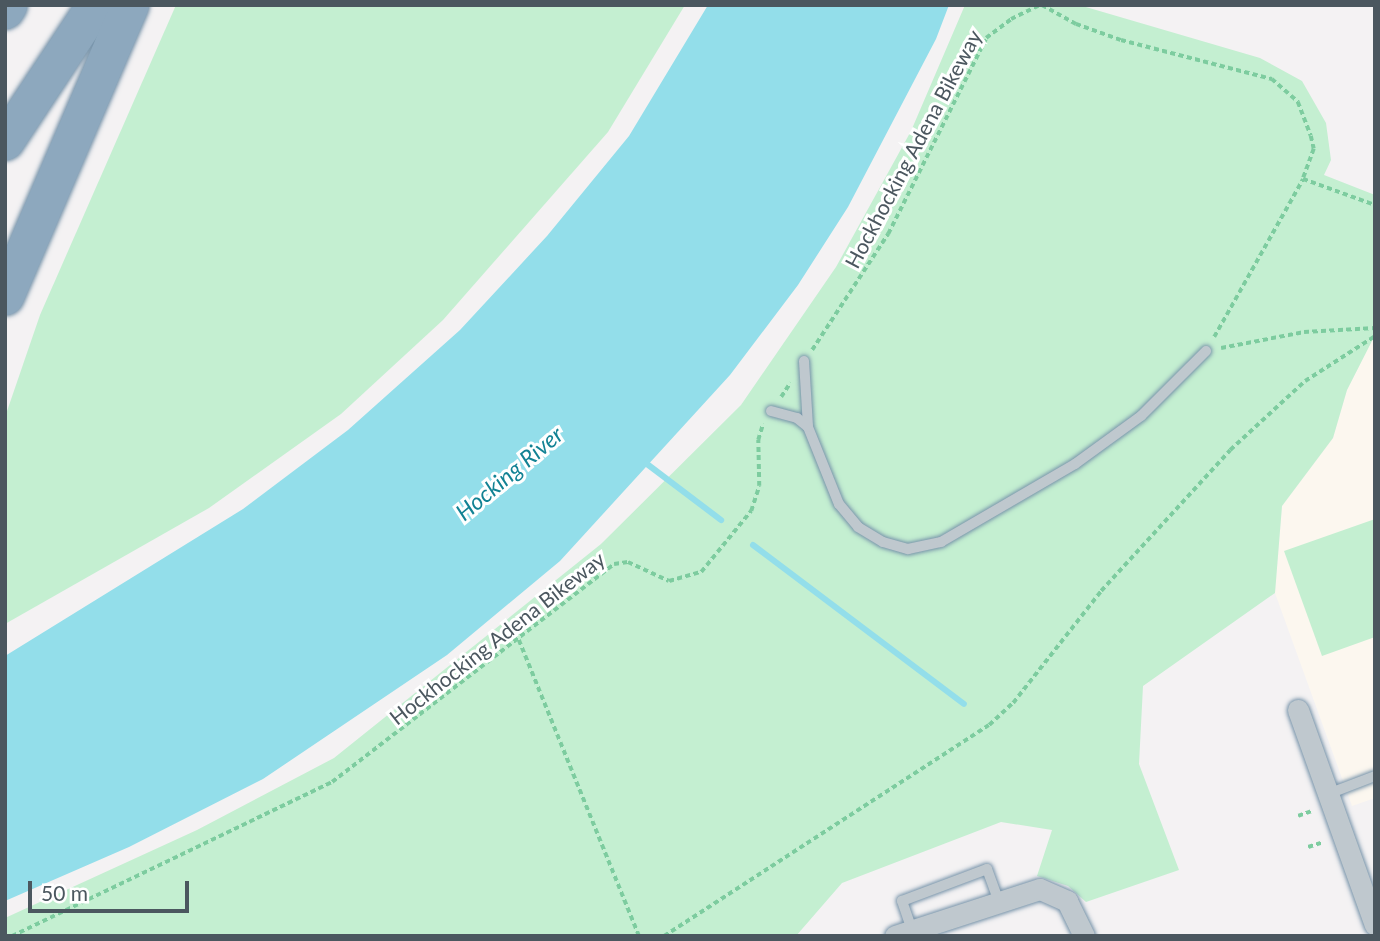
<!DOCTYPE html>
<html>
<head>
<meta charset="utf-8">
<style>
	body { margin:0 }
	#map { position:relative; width:1380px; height:941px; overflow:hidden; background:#f4f2f3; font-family:Lato,sans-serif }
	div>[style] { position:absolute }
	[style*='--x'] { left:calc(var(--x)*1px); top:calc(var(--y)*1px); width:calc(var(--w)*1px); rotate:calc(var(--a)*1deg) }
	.commercial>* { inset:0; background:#fcf7ef }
	.green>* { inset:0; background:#c4efd1 }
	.water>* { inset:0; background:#93deea }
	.stream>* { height:6px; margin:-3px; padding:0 3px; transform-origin:3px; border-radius:3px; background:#93deea }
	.path>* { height:3.5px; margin-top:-1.75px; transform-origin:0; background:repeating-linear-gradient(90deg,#7dcc9f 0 5px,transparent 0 8.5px) }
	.roads { filter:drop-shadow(0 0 2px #7894aa) drop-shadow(0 0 2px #7894aa) }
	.lane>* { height:10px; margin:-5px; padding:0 5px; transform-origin:5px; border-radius:5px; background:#bfc8ce }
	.street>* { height:21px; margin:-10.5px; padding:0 10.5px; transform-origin:10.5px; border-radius:10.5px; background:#bfc8ce }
	.highway>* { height:37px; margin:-18.5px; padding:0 18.5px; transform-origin:18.5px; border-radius:18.5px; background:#8da8be }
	span { translate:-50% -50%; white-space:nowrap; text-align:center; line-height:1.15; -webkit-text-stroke:6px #fff; paint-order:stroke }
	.street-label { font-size:21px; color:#4b575f }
	.water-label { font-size:23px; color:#128294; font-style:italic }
	.frame { position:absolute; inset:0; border:7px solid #4b575f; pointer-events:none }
	.scale { position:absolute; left:28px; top:881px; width:161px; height:32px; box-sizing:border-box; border:4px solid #4b575f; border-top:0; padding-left:9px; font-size:21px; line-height:24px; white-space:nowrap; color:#4b575f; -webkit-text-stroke:5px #fff; paint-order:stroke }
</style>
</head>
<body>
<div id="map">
	<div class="commercial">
		<i style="clip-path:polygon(1375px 335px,1375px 798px,1352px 806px,1275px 593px,1282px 506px,1333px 438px,1347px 390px)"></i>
	</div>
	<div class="green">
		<i style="clip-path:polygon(176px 5px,685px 5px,608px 132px,443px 320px,341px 414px,209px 508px,5px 624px,5px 417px,40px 315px)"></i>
		<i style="clip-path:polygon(965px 5px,1079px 5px,1260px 58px,1302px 81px,1326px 123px,1331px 160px,1324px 175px,1375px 195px,1375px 335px,1347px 390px,1333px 438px,1282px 506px,1275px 593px,1143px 686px,1139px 764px,1179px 870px,1086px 902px,1068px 886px,1037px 876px,1052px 830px,1001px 822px,842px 883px,796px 936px,7px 936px,5px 918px,197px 830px,334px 758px,601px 544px,741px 405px,836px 267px,911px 131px)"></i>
		<i style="clip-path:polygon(1375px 519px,1375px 637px,1322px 656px,1284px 551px)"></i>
	</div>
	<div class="water">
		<i style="clip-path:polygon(708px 5px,949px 5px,936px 39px,848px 207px,798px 285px,730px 375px,560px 561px,447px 655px,263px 779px,129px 847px,5px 901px,5px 656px,243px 509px,348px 430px,460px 330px,547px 236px,629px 136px)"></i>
	</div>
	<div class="stream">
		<i style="--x:647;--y:464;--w:93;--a:37.1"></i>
		<i style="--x:753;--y:545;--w:264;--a:37"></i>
	</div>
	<div class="path">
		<i style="--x:1042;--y:5;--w:39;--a:29"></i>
		<i style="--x:1076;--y:24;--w:48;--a:19.6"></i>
		<i style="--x:1121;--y:40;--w:156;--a:14.5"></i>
		<i style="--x:1272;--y:79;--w:35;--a:41"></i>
		<i style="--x:1298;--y:102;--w:36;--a:69"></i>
		<i style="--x:1311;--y:136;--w:13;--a:77"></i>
		<i style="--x:1314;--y:149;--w:32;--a:110"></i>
		<i style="--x:1303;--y:179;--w:77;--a:19.9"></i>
		<i style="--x:1214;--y:337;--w:181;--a:-60.6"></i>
		<i style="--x:1221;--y:348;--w:85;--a:-10.9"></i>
		<i style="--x:1304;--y:332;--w:71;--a:-3.2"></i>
		<i style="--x:812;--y:350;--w:139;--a:-56.8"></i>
		<i style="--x:888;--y:234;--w:219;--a:-63.4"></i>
		<i style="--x:986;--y:38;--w:31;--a:-37"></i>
		<i style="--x:1011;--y:19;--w:32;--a:-26"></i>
		<i style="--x:781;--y:397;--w:17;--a:-57"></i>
		<i style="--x:519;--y:640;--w:319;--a:67.9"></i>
		<i style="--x:1298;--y:816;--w:15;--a:-20"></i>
		<i style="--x:1308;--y:847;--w:16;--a:-18"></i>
		<i style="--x:12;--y:936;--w:355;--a:-25.7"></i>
		<i style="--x:332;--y:782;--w:356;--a:-37.7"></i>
		<i style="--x:614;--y:564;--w:14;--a:-8"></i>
		<i style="--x:628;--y:562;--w:45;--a:24.9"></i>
		<i style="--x:669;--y:581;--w:33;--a:-16"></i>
		<i style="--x:701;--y:572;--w:79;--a:-50.7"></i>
		<i style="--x:751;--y:511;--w:26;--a:-72"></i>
		<i style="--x:759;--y:486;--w:46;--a:-91.2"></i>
		<i style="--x:758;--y:440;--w:17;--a:-73"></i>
		<i style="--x:664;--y:936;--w:387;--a:-33"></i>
		<i style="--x:989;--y:725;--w:33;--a:-43"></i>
		<i style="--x:1013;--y:703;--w:142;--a:-51.8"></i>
		<i style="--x:1101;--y:591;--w:191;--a:-47.5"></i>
		<i style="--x:1230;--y:450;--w:102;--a:-42.6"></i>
		<i style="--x:1305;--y:381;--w:83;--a:-32.7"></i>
	</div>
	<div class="roads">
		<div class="lane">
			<i style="--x:804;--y:361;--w:66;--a:86.5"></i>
			<i style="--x:808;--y:427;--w:83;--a:68.1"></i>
			<i style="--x:839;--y:504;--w:30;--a:50"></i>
			<i style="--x:858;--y:527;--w:29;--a:31"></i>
			<i style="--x:883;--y:542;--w:26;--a:16"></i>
			<i style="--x:908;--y:549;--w:34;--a:-12"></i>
			<i style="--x:941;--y:542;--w:155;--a:-30.2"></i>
			<i style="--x:1075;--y:464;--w:82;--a:-36"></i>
			<i style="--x:1141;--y:416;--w:92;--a:-45"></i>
			<i style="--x:771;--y:411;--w:27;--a:15"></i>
			<i style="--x:797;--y:418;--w:14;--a:39"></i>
			<i style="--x:1328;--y:794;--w:50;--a:-21"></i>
			<i style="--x:912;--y:930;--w:31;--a:-109"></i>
			<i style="--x:902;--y:901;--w:91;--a:-20.6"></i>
			<i style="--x:987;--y:869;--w:33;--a:70"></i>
		</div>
		<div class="street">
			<i style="--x:1298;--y:710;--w:228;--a:70.3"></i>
			<i style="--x:895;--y:936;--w:152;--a:-18"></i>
			<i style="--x:1040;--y:889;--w:30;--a:24"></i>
			<i style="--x:1067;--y:901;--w:39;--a:64"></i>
		</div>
		<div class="highway">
			<i style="--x:5;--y:10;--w:6;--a:-59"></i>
			<i style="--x:5;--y:141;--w:163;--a:-56.5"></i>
			<i style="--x:5;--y:296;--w:317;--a:-66.8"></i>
		</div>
	</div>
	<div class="street-label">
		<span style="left:913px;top:149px;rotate:-62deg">Hockhocking Adena Bikeway</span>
		<span style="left:497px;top:638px;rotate:-38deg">Hockhocking Adena Bikeway</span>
	</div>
	<div class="water-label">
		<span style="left:509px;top:473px;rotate:-40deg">Hocking River</span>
	</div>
	<div class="frame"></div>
	<div class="scale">50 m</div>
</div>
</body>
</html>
